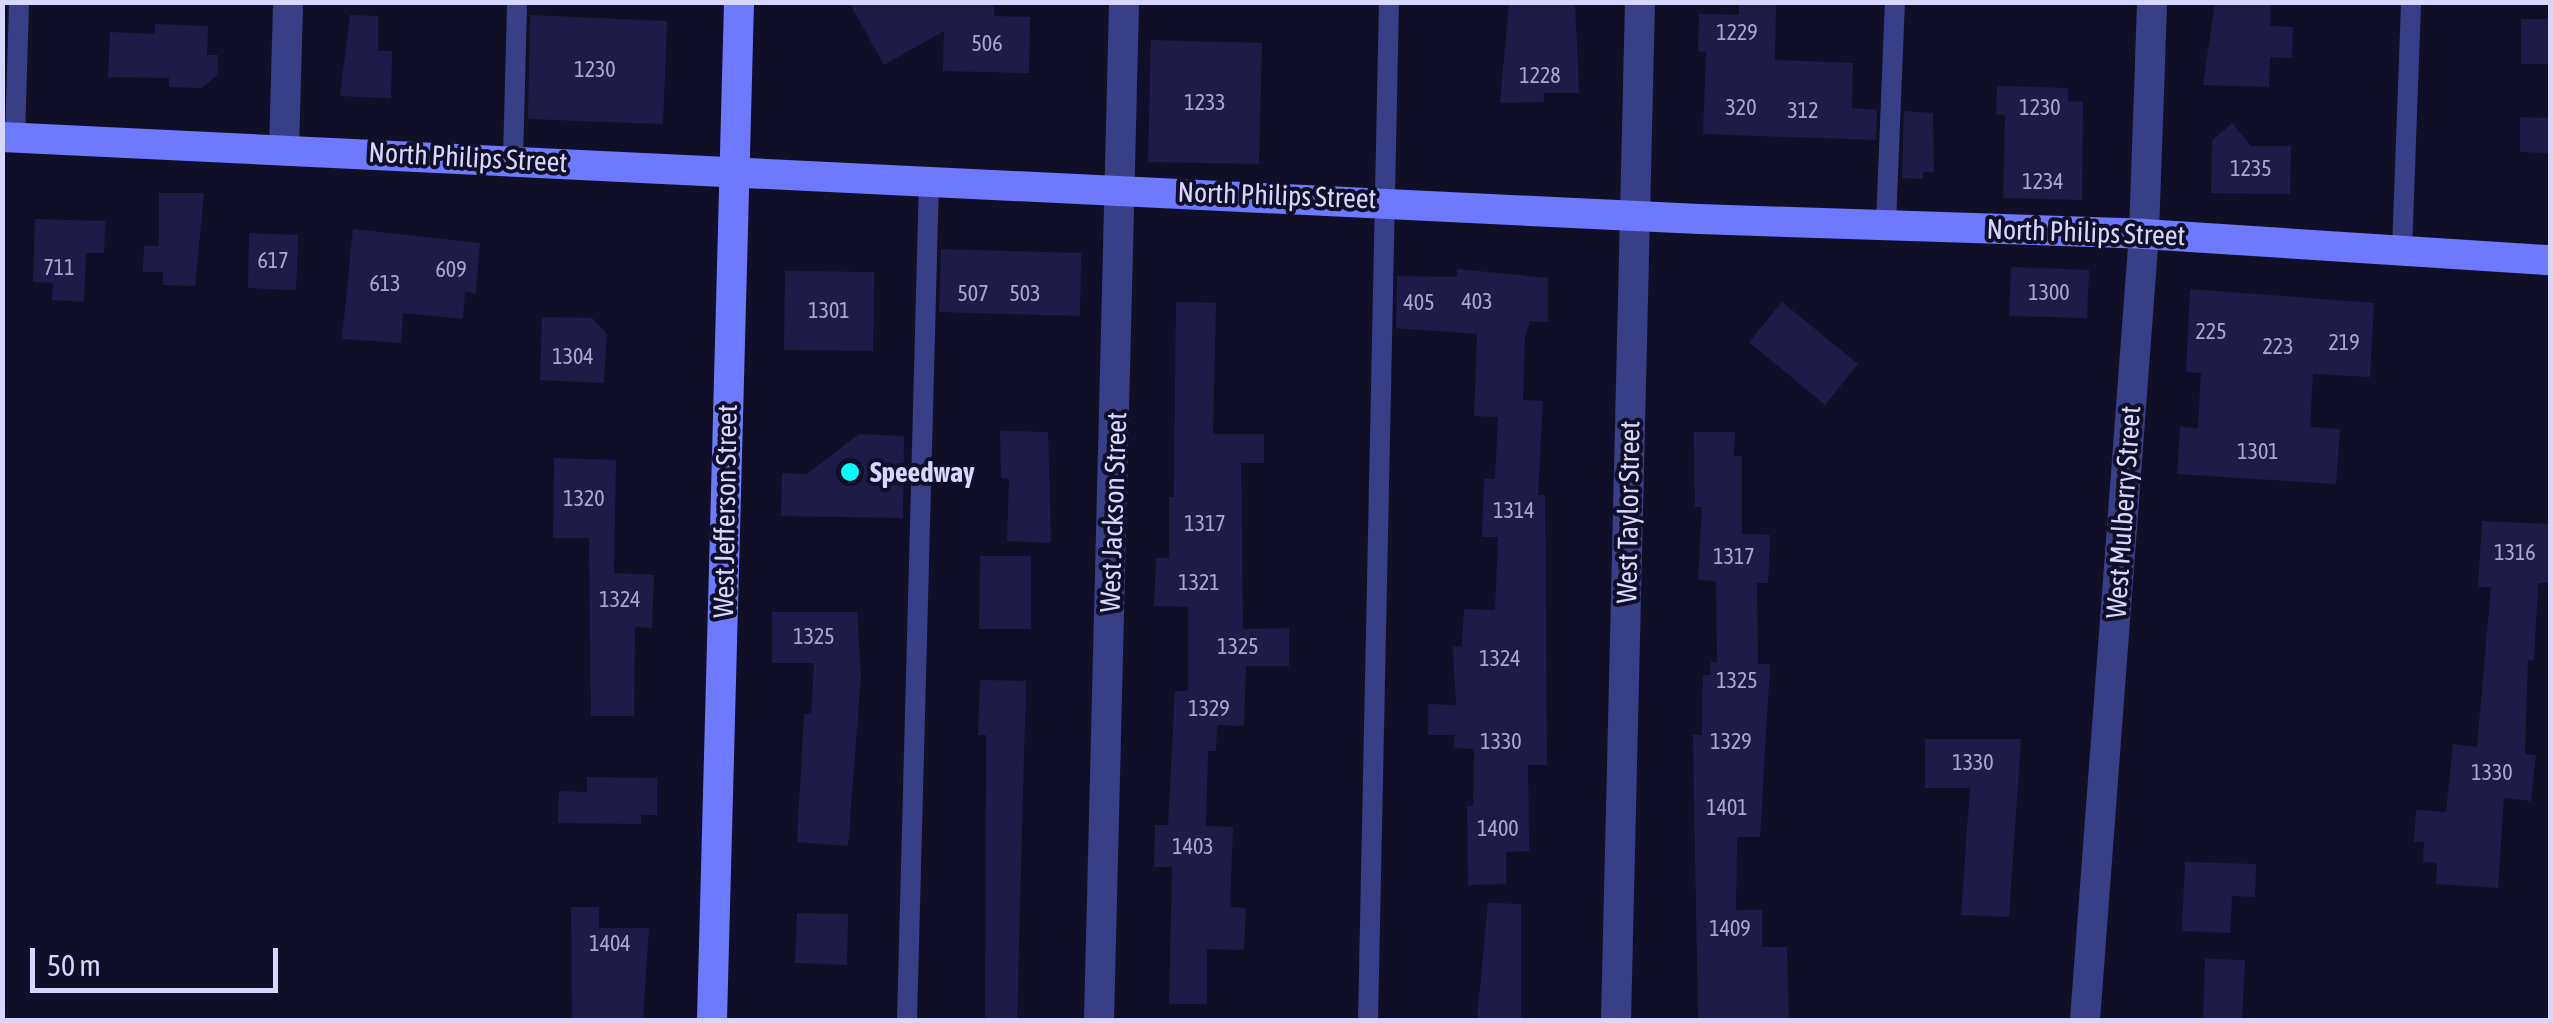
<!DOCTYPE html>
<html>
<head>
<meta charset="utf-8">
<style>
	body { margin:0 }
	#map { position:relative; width:2553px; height:1023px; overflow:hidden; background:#110f28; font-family:"Asap Condensed",sans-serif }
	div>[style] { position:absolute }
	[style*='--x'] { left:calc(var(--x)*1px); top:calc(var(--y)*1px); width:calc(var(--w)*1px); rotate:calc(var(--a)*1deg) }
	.building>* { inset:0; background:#1f1b49 }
	.lane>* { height:20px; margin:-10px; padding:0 10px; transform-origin:10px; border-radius:10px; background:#393f87 }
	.street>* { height:30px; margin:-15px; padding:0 15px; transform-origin:15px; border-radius:15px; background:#393f87 }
	.secondary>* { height:30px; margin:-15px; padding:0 15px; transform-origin:15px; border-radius:15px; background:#6d7aff }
	.dots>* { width:28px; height:28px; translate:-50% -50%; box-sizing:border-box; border:5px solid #110f28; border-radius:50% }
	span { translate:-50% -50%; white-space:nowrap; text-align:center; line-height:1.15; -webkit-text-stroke:8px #110f28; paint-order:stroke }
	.number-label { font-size:22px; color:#a8a7d2 }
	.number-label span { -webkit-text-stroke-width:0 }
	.street-label { font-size:28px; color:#d6d6ff }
	.poi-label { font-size:28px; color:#d6d6ff; font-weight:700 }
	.left { translate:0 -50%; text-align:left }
	.frame { position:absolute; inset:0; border:5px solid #d6d6ff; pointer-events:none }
	.scale { position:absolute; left:30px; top:948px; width:248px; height:45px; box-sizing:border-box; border:5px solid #d6d6ff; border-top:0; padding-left:12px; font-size:30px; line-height:35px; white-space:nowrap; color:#d6d6ff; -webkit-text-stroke:8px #110f28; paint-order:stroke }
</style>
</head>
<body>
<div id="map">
	<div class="building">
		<i style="clip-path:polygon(849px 2px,994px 2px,994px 16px,1030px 17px,1029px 73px,943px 71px,944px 31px,884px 65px)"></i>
		<i style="clip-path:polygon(1509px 2px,1575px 2px,1579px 93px,1544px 93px,1544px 102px,1500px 103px)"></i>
		<i style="clip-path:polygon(1739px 2px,1776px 2px,1775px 60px,1853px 63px,1852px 108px,1877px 110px,1876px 140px,1703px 134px,1706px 52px,1698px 51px,1699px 14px,1739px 15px)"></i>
		<i style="clip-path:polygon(2215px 2px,2271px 2px,2270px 26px,2293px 27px,2292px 58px,2270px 57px,2269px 87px,2203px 85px)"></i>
		<i style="clip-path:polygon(350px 15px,378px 16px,378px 51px,392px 51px,391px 98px,340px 96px)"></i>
		<i style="clip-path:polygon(530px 15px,667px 21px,663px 124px,528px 119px)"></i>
		<i style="clip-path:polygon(2521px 19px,2550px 19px,2550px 64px,2521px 64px)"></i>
		<i style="clip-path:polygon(155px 24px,208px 26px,207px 55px,218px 55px,217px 75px,202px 88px,169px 87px,169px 78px,108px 77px,110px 32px,155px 34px)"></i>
		<i style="clip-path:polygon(1151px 40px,1262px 43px,1259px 164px,1148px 162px)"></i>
		<i style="clip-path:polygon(1997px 86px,2068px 88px,2068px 101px,2083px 102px,2082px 200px,2003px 198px,2005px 115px,1996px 114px)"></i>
		<i style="clip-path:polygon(1904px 111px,1933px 113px,1934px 172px,1923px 172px,1923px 179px,1902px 178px)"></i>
		<i style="clip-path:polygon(2520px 117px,2550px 118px,2550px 153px,2520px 152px)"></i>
		<i style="clip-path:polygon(2232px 123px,2251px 146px,2291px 146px,2290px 194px,2211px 193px,2212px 141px)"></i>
		<i style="clip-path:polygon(159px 193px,204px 193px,195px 286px,163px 285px,163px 272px,143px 272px,144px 246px,159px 246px)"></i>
		<i style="clip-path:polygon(35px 219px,105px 221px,104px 253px,86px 253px,84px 302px,52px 300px,53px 283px,33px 282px)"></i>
		<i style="clip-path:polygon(353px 229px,480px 243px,476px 293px,465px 292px,463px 319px,403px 313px,401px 343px,342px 339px)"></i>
		<i style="clip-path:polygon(249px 233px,298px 235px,296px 290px,248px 288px)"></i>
		<i style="clip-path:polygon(941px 249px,1081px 253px,1080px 316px,939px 312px)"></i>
		<i style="clip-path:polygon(2011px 267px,2089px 270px,2087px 318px,2009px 316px)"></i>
		<i style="clip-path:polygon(1457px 269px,1548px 278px,1548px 322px,1530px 321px,1525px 336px,1523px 400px,1543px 401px,1538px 495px,1545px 495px,1547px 765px,1528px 765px,1529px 851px,1506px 852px,1506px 884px,1468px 885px,1467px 806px,1473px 806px,1474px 749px,1454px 748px,1455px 735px,1428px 735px,1428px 704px,1456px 705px,1453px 647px,1462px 646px,1464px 609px,1495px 610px,1498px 537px,1482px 537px,1484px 479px,1495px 479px,1498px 417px,1474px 416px,1477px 334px,1396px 328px,1397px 276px,1457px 277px)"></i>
		<i style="clip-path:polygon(785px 271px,874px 272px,873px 351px,784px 350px)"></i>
		<i style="clip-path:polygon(2190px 289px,2374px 303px,2370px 377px,2313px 374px,2310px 427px,2340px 429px,2336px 484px,2177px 474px,2180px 427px,2198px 428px,2201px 373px,2186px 372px)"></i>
		<i style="clip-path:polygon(1176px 302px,1216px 303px,1213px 434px,1264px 434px,1264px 463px,1241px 463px,1243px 629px,1289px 628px,1289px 666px,1246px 666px,1244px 726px,1217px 725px,1216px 751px,1208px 751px,1206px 826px,1233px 827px,1230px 907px,1246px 908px,1244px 950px,1207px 949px,1207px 1004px,1169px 1004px,1172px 867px,1154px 867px,1155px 825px,1168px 825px,1175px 691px,1188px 691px,1188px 607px,1154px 606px,1156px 558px,1169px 558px,1169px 497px,1174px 497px)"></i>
		<i style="clip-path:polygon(1782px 302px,1858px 364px,1825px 405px,1749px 342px)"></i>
		<i style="clip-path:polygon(542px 317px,592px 318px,607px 334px,604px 383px,540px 380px)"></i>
		<i style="clip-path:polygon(1000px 431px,1048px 432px,1051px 543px,1007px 541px,1009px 479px,1001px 478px)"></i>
		<i style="clip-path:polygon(1694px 432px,1735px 432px,1734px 456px,1742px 456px,1742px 534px,1770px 535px,1768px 583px,1757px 583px,1758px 664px,1770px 664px,1760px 837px,1737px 837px,1736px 910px,1762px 910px,1762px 947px,1787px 947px,1789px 1020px,1698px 1020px,1693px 735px,1702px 735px,1703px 675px,1710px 675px,1711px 662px,1717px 662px,1716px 581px,1698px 580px,1702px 507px,1695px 507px)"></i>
		<i style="clip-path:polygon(859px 434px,904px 436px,903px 518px,781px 516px,782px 473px,807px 474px)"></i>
		<i style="clip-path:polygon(554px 458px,616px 460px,614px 573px,654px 575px,652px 628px,635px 627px,634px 716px,591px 716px,589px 538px,553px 538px)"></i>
		<i style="clip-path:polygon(2482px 521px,2550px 524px,2550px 583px,2538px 583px,2534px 660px,2528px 660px,2525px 754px,2536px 755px,2531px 801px,2504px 798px,2498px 888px,2436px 884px,2437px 863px,2423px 862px,2424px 842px,2414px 842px,2416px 810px,2446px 812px,2453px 744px,2477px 747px,2491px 587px,2478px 587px)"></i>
		<i style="clip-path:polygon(980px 556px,1031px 556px,1031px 629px,979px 629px)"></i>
		<i style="clip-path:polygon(772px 612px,857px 612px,861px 675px,848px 846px,797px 842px,804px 714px,811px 714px,814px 663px,772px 663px)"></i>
		<i style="clip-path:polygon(980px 680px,1026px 681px,1017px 1020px,985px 1020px,986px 735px,978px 735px)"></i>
		<i style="clip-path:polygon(1925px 739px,2021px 739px,2009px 917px,1961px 915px,1970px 788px,1925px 788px)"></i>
		<i style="clip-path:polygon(587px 777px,657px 778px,657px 815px,641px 815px,641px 824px,558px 823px,559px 791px,587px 792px)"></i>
		<i style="clip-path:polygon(2185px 862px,2256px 864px,2255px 897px,2232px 896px,2230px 933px,2182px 931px)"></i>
		<i style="clip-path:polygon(1488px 903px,1521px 904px,1521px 1020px,1477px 1020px)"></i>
		<i style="clip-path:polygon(571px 907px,599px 907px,599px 928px,649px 928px,643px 1020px,572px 1020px)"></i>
		<i style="clip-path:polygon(797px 913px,848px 914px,847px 965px,795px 963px)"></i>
		<i style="clip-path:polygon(2205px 959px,2245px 960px,2242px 1020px,2203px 1020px)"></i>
	</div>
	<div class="lane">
		<i style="--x:15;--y:138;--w:136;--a:-88.3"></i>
		<i style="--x:513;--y:159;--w:157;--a:-88.5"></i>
		<i style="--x:1886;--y:224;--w:222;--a:-87.7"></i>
		<i style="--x:2402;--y:250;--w:248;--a:-87.9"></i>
		<i style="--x:907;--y:1020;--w:840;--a:-88.5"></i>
		<i style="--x:1368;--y:1020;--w:1018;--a:-88.82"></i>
	</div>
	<div class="street">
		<i style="--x:284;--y:149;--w:147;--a:-88.4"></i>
		<i style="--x:1099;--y:1020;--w:1018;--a:-88.59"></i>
		<i style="--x:1616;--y:1020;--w:1018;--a:-88.65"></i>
		<i style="--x:2085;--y:1020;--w:788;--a:-85.71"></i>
		<i style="--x:2144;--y:234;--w:232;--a:-88"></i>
	</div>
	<div class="secondary">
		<i style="--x:2;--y:137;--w:1699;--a:2.77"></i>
		<i style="--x:1699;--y:219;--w:445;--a:1.9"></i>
		<i style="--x:2144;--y:234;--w:407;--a:3.7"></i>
		<i style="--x:712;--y:1020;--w:1018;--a:-88.48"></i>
	</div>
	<div class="dots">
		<i style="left:850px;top:472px;background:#02fffc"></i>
	</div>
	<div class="number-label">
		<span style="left:1737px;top:33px">1229</span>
		<span style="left:987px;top:44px">506</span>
		<span style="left:595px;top:70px">1230</span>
		<span style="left:1540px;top:76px">1228</span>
		<span style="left:1205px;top:103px">1233</span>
		<span style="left:1741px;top:108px">320</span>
		<span style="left:2040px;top:108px">1230</span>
		<span style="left:1803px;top:111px">312</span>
		<span style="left:2251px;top:169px">1235</span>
		<span style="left:2043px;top:182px">1234</span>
		<span style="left:273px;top:261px">617</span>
		<span style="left:59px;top:268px">711</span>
		<span style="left:451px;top:270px">609</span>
		<span style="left:385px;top:284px">613</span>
		<span style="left:2049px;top:293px">1300</span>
		<span style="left:973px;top:294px">507</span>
		<span style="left:1025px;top:294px">503</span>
		<span style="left:1477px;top:302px">403</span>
		<span style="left:1419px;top:303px">405</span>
		<span style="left:829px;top:311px">1301</span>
		<span style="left:2211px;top:332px">225</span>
		<span style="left:2344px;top:343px">219</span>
		<span style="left:2278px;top:347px">223</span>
		<span style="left:573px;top:357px">1304</span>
		<span style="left:2258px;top:452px">1301</span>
		<span style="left:584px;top:499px">1320</span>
		<span style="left:1514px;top:511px">1314</span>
		<span style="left:1205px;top:524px">1317</span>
		<span style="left:2515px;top:553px">1316</span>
		<span style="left:1734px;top:557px">1317</span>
		<span style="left:1199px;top:583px">1321</span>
		<span style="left:620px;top:600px">1324</span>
		<span style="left:814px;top:637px">1325</span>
		<span style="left:1238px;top:647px">1325</span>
		<span style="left:1500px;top:659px">1324</span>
		<span style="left:1737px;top:681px">1325</span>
		<span style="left:1209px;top:709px">1329</span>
		<span style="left:1501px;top:742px">1330</span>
		<span style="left:1731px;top:742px">1329</span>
		<span style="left:1973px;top:763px">1330</span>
		<span style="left:2492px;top:773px">1330</span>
		<span style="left:1727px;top:808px">1401</span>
		<span style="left:1498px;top:829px">1400</span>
		<span style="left:1193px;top:847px">1403</span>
		<span style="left:1730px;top:929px">1409</span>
		<span style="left:610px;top:944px">1404</span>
	</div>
	<div class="street-label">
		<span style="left:468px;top:157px;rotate:3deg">North Philips Street</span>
		<span style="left:1277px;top:195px;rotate:2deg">North Philips Street</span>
		<span style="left:2086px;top:232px;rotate:2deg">North Philips Street</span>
		<span style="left:725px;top:511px;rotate:-89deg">West Jefferson Street</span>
		<span style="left:1113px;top:512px;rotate:-88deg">West Jackson Street</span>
		<span style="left:1628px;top:512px;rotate:-89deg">West Taylor Street</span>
		<span style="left:2123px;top:512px;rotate:-86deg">West Mulberry Street</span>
	</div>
	<div class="poi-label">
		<span class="left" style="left:870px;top:472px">Speedway</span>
	</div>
	<div class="frame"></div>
	<div class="scale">50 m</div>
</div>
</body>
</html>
